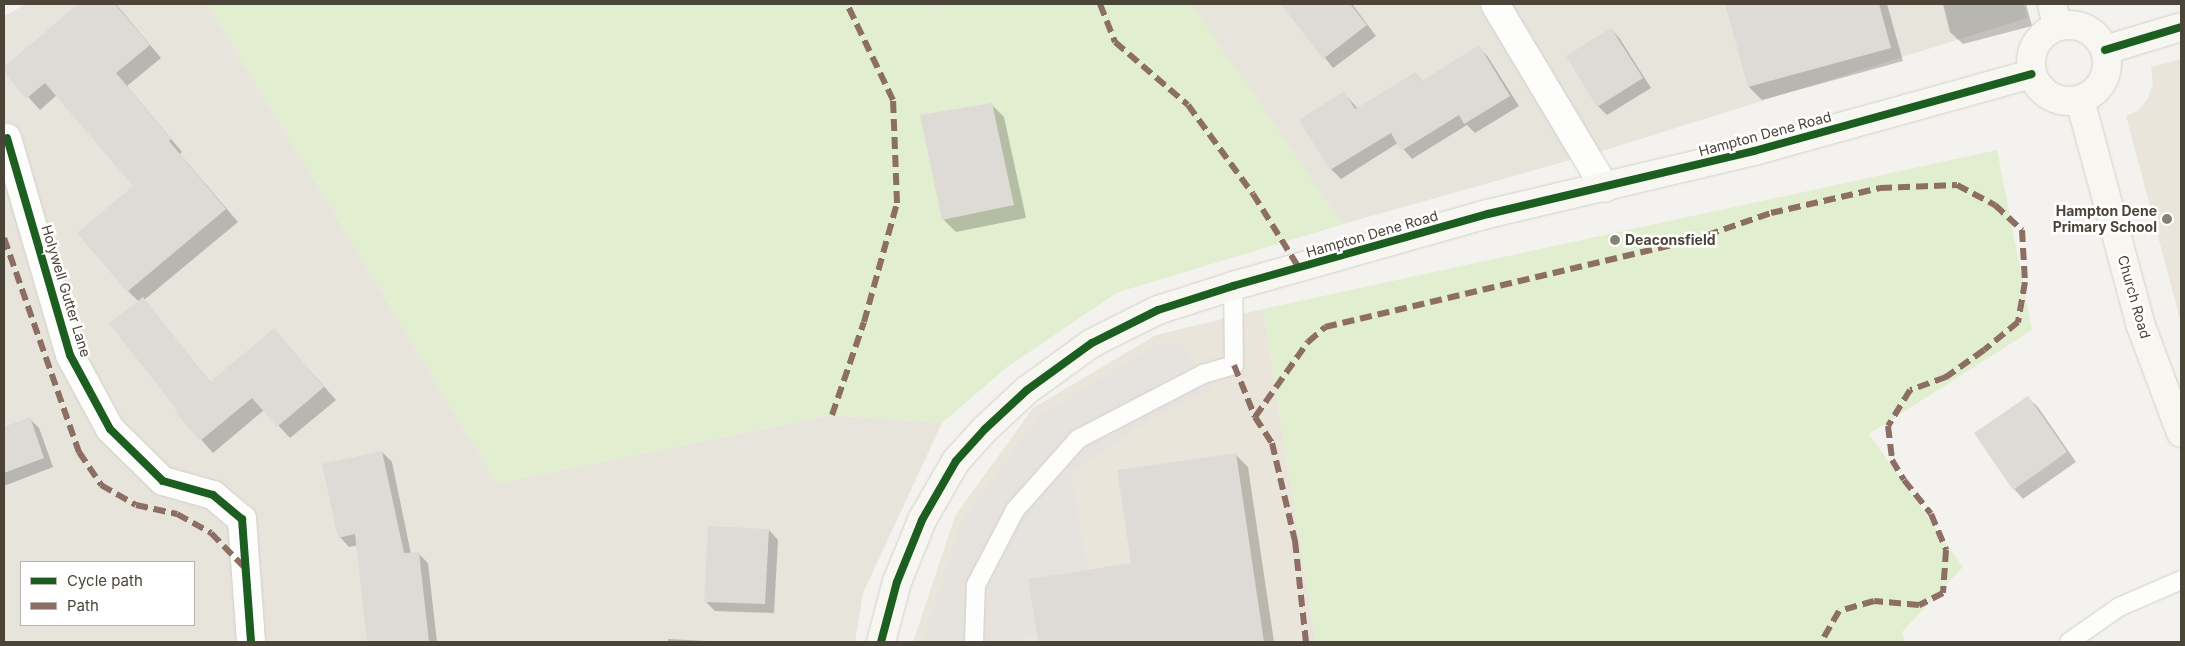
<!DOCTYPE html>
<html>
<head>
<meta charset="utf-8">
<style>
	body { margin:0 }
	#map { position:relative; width:2185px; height:646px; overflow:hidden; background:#f4f2ee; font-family:Inter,sans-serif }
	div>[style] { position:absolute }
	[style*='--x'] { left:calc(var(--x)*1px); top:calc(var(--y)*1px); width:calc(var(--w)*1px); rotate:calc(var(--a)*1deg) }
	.residential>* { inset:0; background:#e7e4dc }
	.education>* { inset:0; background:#eae5da }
	.green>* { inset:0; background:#e1eecf }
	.parking>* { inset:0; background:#e6e3df }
	.shadow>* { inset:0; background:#0003 }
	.building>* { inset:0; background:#dedbd6 }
	.roads { filter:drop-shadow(0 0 1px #d2d0cb) drop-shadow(0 0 1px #d2d0cb) }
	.lane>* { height:18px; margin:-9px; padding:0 9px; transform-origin:9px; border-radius:9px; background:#fdfdfc }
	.street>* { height:28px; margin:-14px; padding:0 14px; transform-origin:14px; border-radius:14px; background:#fdfdfc }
	.secondary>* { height:28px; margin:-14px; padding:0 14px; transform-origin:14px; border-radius:14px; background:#f7f6f1 }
	.secondary>.ring { margin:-14px; padding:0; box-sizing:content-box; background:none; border:28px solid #f7f6f1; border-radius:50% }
	.quiet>* { height:6px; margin-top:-3px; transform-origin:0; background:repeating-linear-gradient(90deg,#8d6e63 0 12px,transparent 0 18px) }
	.cycleway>* { height:8px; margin:-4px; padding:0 4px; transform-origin:4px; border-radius:4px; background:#1b5e20 }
	.dots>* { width:14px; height:14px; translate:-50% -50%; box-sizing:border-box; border:2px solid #fff; border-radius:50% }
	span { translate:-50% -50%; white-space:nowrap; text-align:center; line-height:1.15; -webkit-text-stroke:5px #fff; paint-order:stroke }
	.street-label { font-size:14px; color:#4b4439 }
	.poi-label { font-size:14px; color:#4b4439; font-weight:700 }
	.right { translate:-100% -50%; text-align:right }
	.left { translate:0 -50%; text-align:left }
	.frame { position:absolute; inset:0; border:5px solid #4b4439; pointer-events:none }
	.legend { position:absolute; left:20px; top:561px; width:175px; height:65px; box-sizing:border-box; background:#fff; border:1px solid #b7b4b0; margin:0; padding:6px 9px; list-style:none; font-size:15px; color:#4b4439 }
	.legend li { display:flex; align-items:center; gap:10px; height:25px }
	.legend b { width:25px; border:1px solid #b7b4b0 }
</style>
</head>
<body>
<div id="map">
	<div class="residential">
		<i style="clip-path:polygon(evenodd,26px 4px,208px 4px,497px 483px,832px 415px,942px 423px,863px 593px,855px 642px,4px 642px,4px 16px,26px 4px,21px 562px,194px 562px,194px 625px,21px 625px,21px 562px)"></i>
		<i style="clip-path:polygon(927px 4px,2024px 4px,2027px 18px,1599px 152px,1343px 224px,1118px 292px)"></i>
	</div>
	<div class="education">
		<i style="clip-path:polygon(2181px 59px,2181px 323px,2126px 116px,2138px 111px,2147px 100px,2153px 84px,2151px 67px)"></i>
		<i style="clip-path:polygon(1263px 309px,1316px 642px,913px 642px,955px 516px,1033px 408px,1156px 335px)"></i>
	</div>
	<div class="green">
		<i style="clip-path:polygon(208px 4px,927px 4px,1034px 166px,928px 4px,1191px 4px,1343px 224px,1118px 292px,1007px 367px,942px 423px,832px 415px,497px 483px)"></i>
		<i style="clip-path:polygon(1997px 150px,2032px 330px,1869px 434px,1963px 567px,1902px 632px,1905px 642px,1316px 642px,1263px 309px)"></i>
	</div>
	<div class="parking">
		<i style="clip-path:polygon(1181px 343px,1203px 374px,1211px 390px,1144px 424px,1071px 473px,1088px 570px,1028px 579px,1036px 634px,1026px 636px,1027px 642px,922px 642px,962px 521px,1040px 416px,1157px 344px)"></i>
	</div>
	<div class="shadow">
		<i style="clip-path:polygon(80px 4px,116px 4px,161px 58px,127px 86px,182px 152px,180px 154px,238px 222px,144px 300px,211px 383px,274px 330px,336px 400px,290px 438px,264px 410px,213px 453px,177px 412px,179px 410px,139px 302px,128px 291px,135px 186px,57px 95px,40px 110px,4px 70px)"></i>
		<i style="clip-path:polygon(1283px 4px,1352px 4px,1376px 36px,1333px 68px)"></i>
		<i style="clip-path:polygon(1726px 4px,1809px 4px,1810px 6px,1818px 4px,1887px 4px,1903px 61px,1762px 100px,1749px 87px)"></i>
		<i style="clip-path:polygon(1943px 4px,2026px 4px,2032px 26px,1963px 44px,1950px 32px)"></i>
		<i style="clip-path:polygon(1611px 29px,1620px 39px,1651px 88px,1607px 115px,1598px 106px)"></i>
		<i style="clip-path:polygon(1479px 47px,1488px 57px,1519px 106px,1475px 133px,1467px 125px,1412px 159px,1398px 143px,1341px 179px,1331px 169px,1344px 93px,1358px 109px,1415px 73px,1424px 82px)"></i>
		<i style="clip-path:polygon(991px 104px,1004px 117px,1026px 218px,956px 232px,943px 219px)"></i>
		<i style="clip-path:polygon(2028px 398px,2038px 407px,2076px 462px,2023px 499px,2014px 489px)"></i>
		<i style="clip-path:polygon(30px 419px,39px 428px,53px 467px,4px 486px,4px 428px)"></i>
		<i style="clip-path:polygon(382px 452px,392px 462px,411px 554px,418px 553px,428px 563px,437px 642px,369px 642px,358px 545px,349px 547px,340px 537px)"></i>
		<i style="clip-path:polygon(1235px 454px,1248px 467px,1274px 642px,1039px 642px,1029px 580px,1132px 564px)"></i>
		<i style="clip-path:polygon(769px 530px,778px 540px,774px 613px,715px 611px,705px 601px)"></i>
		<i style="clip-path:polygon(668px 639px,727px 642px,728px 642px,668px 642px)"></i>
	</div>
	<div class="building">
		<i style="clip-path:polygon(78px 4px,115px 4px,150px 45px,116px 73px,171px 139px,169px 141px,226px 209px,127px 292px,77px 233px,133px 186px,45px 83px,26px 99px,4px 72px,4px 67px)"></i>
		<i style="clip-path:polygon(1281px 4px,1350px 4px,1367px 25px,1323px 59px)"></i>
		<i style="clip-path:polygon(1725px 4px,1879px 4px,1891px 48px,1748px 87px)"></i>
		<i style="clip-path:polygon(1611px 28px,1643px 78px,1597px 107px,1566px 56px)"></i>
		<i style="clip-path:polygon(1479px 45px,1510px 96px,1464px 124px,1459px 115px,1401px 151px,1391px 133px,1330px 170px,1299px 120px,1344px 91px,1355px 109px,1416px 72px,1422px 81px)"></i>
		<i style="clip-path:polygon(992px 103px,1014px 205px,942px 220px,920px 115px)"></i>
		<i style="clip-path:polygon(143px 297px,210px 382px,274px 328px,324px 387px,277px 427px,252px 398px,200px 441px,175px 412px,177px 410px,109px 323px)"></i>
		<i style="clip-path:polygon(2028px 396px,2067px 452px,2013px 490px,1974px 433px)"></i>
		<i style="clip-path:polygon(30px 417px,44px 458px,4px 473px,4px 427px)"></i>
		<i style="clip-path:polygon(382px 451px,404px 553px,419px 552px,429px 642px,367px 642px,355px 534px,338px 538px,322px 464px)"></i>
		<i style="clip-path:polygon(1236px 453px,1264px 642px,1038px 642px,1028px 579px,1131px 563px,1117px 470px)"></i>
		<i style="clip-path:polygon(708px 526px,769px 529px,765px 604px,704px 602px)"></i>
	</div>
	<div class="roads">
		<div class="lane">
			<i style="--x:974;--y:642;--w:57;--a:-88"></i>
			<i style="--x:976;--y:585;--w:85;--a:-62.5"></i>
			<i style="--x:1015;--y:510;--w:95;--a:-48.4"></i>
			<i style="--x:1078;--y:439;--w:141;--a:-27.5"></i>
			<i style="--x:1203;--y:374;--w:32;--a:-16"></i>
			<i style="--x:1234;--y:365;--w:79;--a:-90.7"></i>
			<i style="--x:2069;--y:642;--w:61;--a:-35"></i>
			<i style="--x:2119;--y:607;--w:68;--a:-23.5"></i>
		</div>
		<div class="street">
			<i style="--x:1495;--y:4;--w:214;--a:59.1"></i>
			<i style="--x:7;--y:138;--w:226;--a:73.8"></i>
			<i style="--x:70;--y:355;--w:84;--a:61.6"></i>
			<i style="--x:110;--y:429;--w:74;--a:44.5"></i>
			<i style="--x:163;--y:481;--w:52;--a:15.6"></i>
			<i style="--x:213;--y:495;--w:38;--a:40"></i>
			<i style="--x:242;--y:519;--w:123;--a:85.8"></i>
		</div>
		<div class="secondary">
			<i style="--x:2052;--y:4;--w:23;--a:77"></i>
			<i class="ring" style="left:2031px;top:25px;width:48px;height:48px"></i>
			<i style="--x:2105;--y:50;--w:79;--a:-16.8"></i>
			<i style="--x:2080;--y:100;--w:234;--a:74.9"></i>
			<i style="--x:2141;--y:326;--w:114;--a:69.5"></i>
			<i style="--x:881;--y:642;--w:62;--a:-75.1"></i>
			<i style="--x:897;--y:582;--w:67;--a:-68"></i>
			<i style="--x:922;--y:520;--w:68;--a:-60"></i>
			<i style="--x:956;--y:461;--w:43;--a:-47.8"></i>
			<i style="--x:985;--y:429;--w:57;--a:-42.9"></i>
			<i style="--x:1027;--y:390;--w:80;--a:-35.9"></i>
			<i style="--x:1092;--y:343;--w:74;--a:-26.6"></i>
			<i style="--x:1158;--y:310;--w:79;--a:-17.7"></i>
			<i style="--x:1233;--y:286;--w:265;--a:-15.8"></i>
			<i style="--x:1488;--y:214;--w:273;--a:-13.3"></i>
			<i style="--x:1754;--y:151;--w:288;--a:-15.5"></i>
		</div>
	</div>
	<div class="quiet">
		<i style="--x:1100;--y:4;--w:41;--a:68.5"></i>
		<i style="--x:1115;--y:42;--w:96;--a:40.8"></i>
		<i style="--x:1188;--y:105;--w:110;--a:53.9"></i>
		<i style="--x:1253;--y:194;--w:87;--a:58.1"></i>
		<i style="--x:4;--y:238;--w:227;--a:70.7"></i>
		<i style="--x:79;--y:452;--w:40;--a:56"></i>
		<i style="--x:101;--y:485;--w:40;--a:29.7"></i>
		<i style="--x:136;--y:505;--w:42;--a:12.4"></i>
		<i style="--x:177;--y:514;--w:39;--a:29"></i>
		<i style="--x:211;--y:533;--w:49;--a:45.8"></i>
		<i style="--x:1234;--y:365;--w:56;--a:68"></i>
		<i style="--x:1255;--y:417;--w:31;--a:57"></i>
		<i style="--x:1272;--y:443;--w:101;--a:76.8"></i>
		<i style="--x:1295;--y:541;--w:102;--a:83.8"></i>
		<i style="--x:832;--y:415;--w:98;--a:-71"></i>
		<i style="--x:864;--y:322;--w:123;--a:-74.5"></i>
		<i style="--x:897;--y:203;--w:103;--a:-92.2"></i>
		<i style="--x:893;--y:100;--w:106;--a:-115.6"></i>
		<i style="--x:1255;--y:417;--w:92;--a:-54.8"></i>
		<i style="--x:1308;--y:342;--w:23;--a:-41"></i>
		<i style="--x:1325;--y:327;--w:375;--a:-13.3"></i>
		<i style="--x:1690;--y:241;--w:86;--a:-19.1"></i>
		<i style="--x:1771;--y:213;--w:112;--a:-12.9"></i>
		<i style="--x:1880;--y:188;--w:77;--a:-2.2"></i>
		<i style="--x:1957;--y:185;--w:43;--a:27.8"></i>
		<i style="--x:1995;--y:205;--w:37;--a:43"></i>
		<i style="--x:2022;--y:230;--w:52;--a:86.7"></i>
		<i style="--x:2025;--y:282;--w:41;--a:99.9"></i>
		<i style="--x:2018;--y:322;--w:44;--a:140.5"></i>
		<i style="--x:1984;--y:350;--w:47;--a:144.6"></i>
		<i style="--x:1946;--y:377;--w:38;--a:160"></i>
		<i style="--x:1910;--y:390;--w:42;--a:121.4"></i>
		<i style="--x:1888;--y:426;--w:34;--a:83"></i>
		<i style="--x:1892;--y:460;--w:23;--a:59"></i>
		<i style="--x:1904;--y:480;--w:43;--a:51.5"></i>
		<i style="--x:1931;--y:514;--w:39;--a:67"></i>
		<i style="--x:1946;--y:550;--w:43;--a:94"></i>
		<i style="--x:1943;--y:593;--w:27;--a:153"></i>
		<i style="--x:1919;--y:605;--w:45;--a:-174.9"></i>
		<i style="--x:1874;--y:601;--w:36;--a:164"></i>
		<i style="--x:1839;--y:611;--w:36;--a:120"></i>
	</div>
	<div class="cycleway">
		<i style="--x:2105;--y:50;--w:79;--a:-16.8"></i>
		<i style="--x:7;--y:138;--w:226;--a:73.8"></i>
		<i style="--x:70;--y:355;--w:84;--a:61.6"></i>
		<i style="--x:110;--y:429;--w:74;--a:44.5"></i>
		<i style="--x:163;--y:481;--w:52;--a:15.6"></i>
		<i style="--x:213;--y:495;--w:38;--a:40"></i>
		<i style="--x:242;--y:519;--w:123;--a:85.8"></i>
		<i style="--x:881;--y:642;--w:62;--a:-75.1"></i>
		<i style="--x:897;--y:582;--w:67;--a:-68"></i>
		<i style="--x:922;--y:520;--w:68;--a:-60"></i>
		<i style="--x:956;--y:461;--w:43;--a:-47.8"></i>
		<i style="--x:985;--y:429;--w:57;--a:-42.9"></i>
		<i style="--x:1027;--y:390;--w:80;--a:-35.9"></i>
		<i style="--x:1092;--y:343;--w:74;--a:-26.6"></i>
		<i style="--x:1158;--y:310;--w:79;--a:-17.7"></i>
		<i style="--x:1233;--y:286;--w:265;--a:-15.8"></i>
		<i style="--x:1488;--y:214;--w:273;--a:-13.3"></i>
		<i style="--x:1754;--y:151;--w:288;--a:-15.5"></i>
	</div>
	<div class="dots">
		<i style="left:2167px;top:219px;background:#868178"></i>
		<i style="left:1615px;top:240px;background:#868178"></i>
	</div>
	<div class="street-label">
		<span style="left:1765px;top:134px;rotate:-15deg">Hampton Dene Road</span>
		<span style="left:1372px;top:234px;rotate:-16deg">Hampton Dene Road</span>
		<span style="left:66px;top:291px;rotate:73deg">Holywell Gutter Lane</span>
		<span style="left:2134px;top:297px;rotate:74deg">Church Road</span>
	</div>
	<div class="poi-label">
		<span class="right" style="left:2157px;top:219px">Hampton Dene<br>Primary School</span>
		<span class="left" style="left:1625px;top:240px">Deaconsfield</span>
	</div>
	<div class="frame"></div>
	<ul class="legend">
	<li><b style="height:6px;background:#1b5e20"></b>Cycle path</li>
	<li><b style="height:6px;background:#8d6e63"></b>Path</li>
	</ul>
</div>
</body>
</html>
